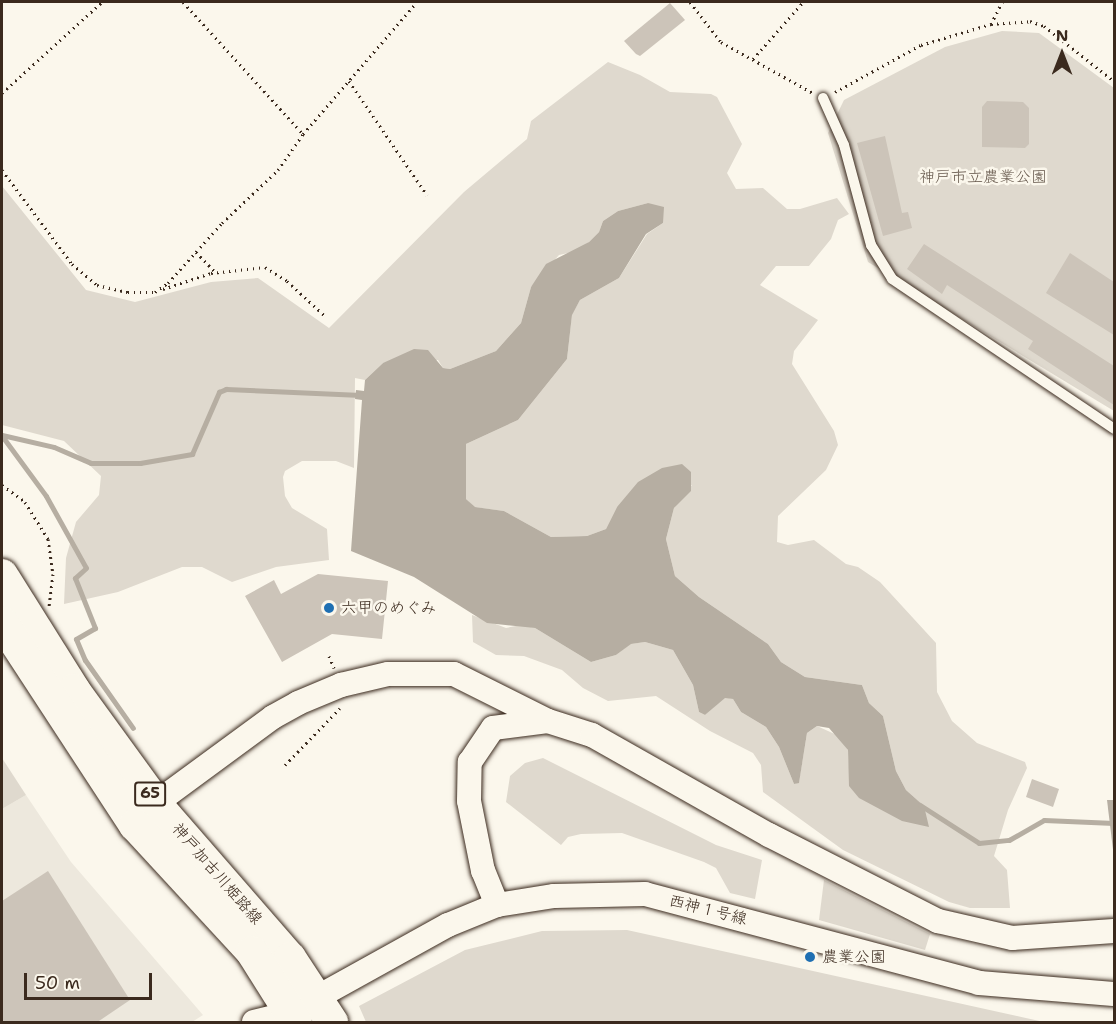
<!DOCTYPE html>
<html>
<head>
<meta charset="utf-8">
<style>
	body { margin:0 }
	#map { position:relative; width:1116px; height:1024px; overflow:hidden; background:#fbf7ec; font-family:"Shantell Sans","Klee One",sans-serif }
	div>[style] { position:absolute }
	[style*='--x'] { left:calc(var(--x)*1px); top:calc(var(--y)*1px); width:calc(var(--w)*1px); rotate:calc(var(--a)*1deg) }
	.built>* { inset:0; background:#ede8dd }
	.green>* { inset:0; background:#dfd9ce }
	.water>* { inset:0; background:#b6aea2 }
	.stream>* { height:5px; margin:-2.5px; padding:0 2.5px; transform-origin:2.5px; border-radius:2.5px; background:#b6aea2 }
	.building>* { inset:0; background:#ccc4b9 }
	.path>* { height:3px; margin-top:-1.5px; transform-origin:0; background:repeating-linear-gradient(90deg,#3b2a1e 0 1.5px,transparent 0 6px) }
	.roads { filter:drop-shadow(0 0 2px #3b2a1e) drop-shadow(0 0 2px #3b2a1e) }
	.service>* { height:10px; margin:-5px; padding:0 5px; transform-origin:5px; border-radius:5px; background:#fbf7ec }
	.tertiary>* { height:24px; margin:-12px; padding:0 12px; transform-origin:12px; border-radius:12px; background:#fbf7ec }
	.primary>* { height:32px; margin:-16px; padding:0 16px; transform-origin:16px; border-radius:16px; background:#fbf7ec }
	.dots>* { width:16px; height:16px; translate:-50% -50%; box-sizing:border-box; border:3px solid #fbf7ec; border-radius:50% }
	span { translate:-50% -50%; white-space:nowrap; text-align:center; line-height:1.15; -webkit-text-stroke:5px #fbf7ec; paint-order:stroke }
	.shield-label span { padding:2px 4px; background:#fbf7ec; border:2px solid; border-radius:4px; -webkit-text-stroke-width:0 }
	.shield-label { font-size:15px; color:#3b2a1e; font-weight:700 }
	.park-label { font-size:16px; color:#64564a }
	.poi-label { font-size:16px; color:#3b2a1e }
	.left { translate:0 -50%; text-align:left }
	.street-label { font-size:16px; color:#3b2a1e }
	.frame { position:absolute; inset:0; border:3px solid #3b2a1e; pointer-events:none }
	.north { position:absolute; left:1032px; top:24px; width:60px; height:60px; -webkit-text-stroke:4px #fbf7ec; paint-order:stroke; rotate:0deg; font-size:16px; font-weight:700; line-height:24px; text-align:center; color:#3b2a1e }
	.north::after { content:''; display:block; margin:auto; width:21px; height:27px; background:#3b2a1e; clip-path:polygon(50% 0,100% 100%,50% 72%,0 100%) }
	.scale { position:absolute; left:24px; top:973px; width:128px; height:27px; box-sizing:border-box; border:3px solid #3b2a1e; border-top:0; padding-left:8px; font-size:18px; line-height:21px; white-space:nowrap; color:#3b2a1e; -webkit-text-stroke:4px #fbf7ec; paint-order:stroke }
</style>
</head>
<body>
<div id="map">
	<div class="built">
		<i style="clip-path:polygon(26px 795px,71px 862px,203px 1015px,192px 1022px,2px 1022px,2px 809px)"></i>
	</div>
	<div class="green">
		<i style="clip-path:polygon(1002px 31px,1039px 33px,1114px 88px,1114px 411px,868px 262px,828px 133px,844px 100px,945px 47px)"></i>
		<i style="clip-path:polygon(608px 62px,640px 75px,670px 92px,711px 94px,717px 97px,742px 144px,727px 173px,736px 189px,763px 188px,787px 209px,800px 209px,837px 198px,849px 214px,838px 220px,831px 239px,809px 266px,776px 266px,760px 285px,818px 320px,794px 351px,792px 364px,834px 431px,838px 445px,826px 470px,778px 516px,777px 542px,788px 545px,814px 540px,846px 564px,858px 567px,880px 582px,936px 643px,937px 692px,952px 721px,977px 743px,1025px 762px,1027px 768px,1008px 810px,994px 856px,1007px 870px,1010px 908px,970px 908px,949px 902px,843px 850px,763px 792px,761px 765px,753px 753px,710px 731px,656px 696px,608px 701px,583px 688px,562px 670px,524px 656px,496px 655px,473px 642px,472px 615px,506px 628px,521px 625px,535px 628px,591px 662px,616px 655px,630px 644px,645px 642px,673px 650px,693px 685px,699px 712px,705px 715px,725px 697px,733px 699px,741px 712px,766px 727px,779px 747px,794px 784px,799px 782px,807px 733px,817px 726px,839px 736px,848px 750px,849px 767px,924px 806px,906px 790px,896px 771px,883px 716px,869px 703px,862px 685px,805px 677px,781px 662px,768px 644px,699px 597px,675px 576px,666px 539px,674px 508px,692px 485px,617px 507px,606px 529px,587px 536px,551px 537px,504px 511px,474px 507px,466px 499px,466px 444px,518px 420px,567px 359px,572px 314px,580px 300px,619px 278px,647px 234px,663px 223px,648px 203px,618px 211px,603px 221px,599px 232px,589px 242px,577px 251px,559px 255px,531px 287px,521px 323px,496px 351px,450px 369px,443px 368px,438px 360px,383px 363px,365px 380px,355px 378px,354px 468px,336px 461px,302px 461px,285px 471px,283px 477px,285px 496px,292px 508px,327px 529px,329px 560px,276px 567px,232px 582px,202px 567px,182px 567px,118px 592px,64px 604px,66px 558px,76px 522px,99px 495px,101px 476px,64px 441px,2px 425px,2px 186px,86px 290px,135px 302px,211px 282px,258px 278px,329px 328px,464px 192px,527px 139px,531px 121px)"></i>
		<i style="clip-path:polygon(2px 758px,26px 795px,2px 809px)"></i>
		<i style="clip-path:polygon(543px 758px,716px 845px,762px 860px,755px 899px,730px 893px,716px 868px,704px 862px,622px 833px,581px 834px,568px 837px,561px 845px,506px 802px,510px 776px,525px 763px)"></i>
		<i style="clip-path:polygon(824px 880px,930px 934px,925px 950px,819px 920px)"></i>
		<i style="clip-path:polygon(627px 930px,1044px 1022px,1114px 1022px,366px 1022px,359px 1006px,465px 950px,542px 931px)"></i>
	</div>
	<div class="water">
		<i style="clip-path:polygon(648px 203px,664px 207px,663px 223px,646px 234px,619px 278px,580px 300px,572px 315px,567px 359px,518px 420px,466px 444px,466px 499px,475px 507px,504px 511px,551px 537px,587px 536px,606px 529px,617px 507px,638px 482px,662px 468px,682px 464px,691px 472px,691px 491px,674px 508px,666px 539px,675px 576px,699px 597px,768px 644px,781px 662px,805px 677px,862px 685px,869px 703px,883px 716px,896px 771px,906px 790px,924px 806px,929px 827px,902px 821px,859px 798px,849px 786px,848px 750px,829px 728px,817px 726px,807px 733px,799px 783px,794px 784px,779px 747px,766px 727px,741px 712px,733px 699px,725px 698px,705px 715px,699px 712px,693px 685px,673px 650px,645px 642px,631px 644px,616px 655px,591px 662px,535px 628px,487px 623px,414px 577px,351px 551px,362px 400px,355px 399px,356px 390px,364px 391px,365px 380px,383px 363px,414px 349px,428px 350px,443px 368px,450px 369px,496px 351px,521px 323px,531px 287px,546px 264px,589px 242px,599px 232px,603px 221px,618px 211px)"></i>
		<i style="clip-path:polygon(1107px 800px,1114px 800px,1114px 858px)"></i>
	</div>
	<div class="stream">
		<i style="--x:2;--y:435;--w:53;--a:13"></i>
		<i style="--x:54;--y:447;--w:40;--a:23.4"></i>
		<i style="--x:91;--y:463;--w:49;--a:0"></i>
		<i style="--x:140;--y:463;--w:53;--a:-9.8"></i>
		<i style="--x:192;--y:454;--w:68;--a:-66.5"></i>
		<i style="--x:219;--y:392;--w:8;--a:-23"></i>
		<i style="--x:226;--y:389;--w:135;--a:2.5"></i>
		<i style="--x:2;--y:436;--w:74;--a:53.7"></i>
		<i style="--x:46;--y:496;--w:82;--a:60.9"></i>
		<i style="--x:86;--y:568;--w:15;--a:138"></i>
		<i style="--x:75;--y:578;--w:54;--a:68.2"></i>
		<i style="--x:95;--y:628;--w:22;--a:150"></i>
		<i style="--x:76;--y:639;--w:23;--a:67"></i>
		<i style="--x:85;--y:660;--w:83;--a:54.8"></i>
		<i style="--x:920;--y:805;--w:70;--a:32.8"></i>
		<i style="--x:979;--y:843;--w:30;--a:-6"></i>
		<i style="--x:1009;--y:840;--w:40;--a:-29.7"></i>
		<i style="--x:1044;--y:820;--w:70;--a:2.5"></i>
	</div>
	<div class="building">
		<i style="clip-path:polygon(670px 3px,685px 20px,640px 56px,636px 54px,624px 41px)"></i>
		<i style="clip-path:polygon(987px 101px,1023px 102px,1029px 108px,1029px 144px,1025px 148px,982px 147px,982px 107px)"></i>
		<i style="clip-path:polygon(885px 136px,902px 213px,908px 212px,912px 228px,883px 236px,857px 143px)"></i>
		<i style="clip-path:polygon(924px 244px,1114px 366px,1114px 405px,1028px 349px,1033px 341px,947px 285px,942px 294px,907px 269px)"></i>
		<i style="clip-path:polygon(1070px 253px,1114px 282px,1114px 335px,1046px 293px)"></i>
		<i style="clip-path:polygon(318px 574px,388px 581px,382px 639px,332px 634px,282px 662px,245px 596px,274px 580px,281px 594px)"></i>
		<i style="clip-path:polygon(1032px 779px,1059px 789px,1053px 807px,1026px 797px)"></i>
		<i style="clip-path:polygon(48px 871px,130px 1000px,96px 1023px,2px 1023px,2px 901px)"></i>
	</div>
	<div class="path">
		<i style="--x:183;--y:2;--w:178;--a:47.7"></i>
		<i style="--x:303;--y:134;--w:174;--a:-49.2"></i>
		<i style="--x:690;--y:2;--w:51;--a:52.2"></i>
		<i style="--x:721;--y:42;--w:105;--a:29"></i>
		<i style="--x:991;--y:24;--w:39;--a:-4"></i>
		<i style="--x:1030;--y:21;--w:15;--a:20"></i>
		<i style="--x:1044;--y:26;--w:89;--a:38.2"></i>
		<i style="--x:753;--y:59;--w:76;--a:-48.7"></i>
		<i style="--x:349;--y:81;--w:138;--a:55.6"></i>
		<i style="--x:835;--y:92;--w:98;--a:-28.7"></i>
		<i style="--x:921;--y:45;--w:73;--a:-16.7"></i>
		<i style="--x:991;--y:24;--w:25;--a:-63"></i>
		<i style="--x:2;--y:93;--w:135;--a:-42.3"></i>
		<i style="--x:2;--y:170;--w:117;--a:53.3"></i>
		<i style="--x:72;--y:264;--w:33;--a:40"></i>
		<i style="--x:97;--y:285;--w:32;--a:13"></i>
		<i style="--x:128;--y:292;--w:27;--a:0"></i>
		<i style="--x:155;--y:292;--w:16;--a:-35"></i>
		<i style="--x:168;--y:283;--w:81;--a:-48"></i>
		<i style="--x:222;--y:223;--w:77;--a:-43.4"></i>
		<i style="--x:278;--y:170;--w:44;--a:-55.2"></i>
		<i style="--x:196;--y:252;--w:28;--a:46"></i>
		<i style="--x:163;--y:289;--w:51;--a:-18.4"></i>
		<i style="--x:211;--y:273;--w:54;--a:-6.3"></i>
		<i style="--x:265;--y:267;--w:26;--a:32"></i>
		<i style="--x:287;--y:281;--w:52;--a:42.6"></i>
		<i style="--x:2;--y:485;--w:29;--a:36"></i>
		<i style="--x:25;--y:502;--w:44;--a:58.1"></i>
		<i style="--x:48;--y:539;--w:35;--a:82"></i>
		<i style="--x:53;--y:574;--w:32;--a:97"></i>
		<i style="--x:329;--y:656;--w:13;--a:67"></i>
		<i style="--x:285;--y:765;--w:79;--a:-46"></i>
	</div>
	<div class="roads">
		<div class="service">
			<i style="--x:823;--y:98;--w:51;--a:65.9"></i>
			<i style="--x:844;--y:145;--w:104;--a:74.9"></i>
			<i style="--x:871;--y:245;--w:40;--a:58"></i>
			<i style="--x:892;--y:279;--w:268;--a:34"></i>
		</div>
		<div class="tertiary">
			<i style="--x:156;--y:803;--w:145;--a:-36.3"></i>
			<i style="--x:273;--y:717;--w:29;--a:-29"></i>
			<i style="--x:298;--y:703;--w:47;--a:-22.7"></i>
			<i style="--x:341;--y:685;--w:48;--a:-13.2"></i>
			<i style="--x:388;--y:674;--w:66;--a:0"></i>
			<i style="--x:454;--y:674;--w:105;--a:26.6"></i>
			<i style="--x:548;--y:721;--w:46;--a:17.7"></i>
			<i style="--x:592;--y:735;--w:203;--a:29.5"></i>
			<i style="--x:769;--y:835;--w:190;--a:27"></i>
			<i style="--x:938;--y:921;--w:76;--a:12.9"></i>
			<i style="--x:1012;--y:938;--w:102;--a:-3.9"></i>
			<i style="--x:497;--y:905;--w:37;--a:-112"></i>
			<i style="--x:483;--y:871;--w:71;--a:-101.3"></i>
			<i style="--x:469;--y:801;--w:39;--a:-89"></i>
			<i style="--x:470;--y:762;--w:41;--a:-55.9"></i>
			<i style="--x:493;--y:728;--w:55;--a:-7.3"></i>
			<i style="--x:254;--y:1022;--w:36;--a:-14"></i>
			<i style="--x:289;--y:1013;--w:182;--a:-29"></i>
			<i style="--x:448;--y:925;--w:53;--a:-22.2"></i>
			<i style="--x:497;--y:905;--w:58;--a:-9"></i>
			<i style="--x:554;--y:896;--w:91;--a:-1.3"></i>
			<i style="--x:645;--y:894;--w:346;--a:14.9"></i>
			<i style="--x:979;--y:983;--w:135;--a:4.7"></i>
		</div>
		<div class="primary">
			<i style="--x:2;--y:575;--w:136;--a:57.9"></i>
			<i style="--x:74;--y:690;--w:150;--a:54"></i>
			<i style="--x:162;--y:811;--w:195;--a:49"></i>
			<i style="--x:290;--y:958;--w:77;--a:56.7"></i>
			<i style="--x:2;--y:622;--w:243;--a:56.8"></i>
			<i style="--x:135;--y:825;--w:173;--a:47.3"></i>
			<i style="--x:252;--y:952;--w:83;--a:57.8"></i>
		</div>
	</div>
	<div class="dots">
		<i style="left:329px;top:608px;background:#1f6fb2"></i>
		<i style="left:810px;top:957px;background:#1f6fb2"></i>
	</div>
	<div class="shield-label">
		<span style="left:150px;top:794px">65</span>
	</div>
	<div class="park-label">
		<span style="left:983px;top:177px">神戸市立農業公園</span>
	</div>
	<div class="poi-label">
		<span class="left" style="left:341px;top:608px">六甲のめぐみ</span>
		<span class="left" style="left:822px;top:957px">農業公園</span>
	</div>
	<div class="street-label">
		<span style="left:217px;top:874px;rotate:49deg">神戸加古川姫路線</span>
		<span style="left:708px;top:910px;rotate:14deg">西神１号線</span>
	</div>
	<div class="frame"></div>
	<div class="north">N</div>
	<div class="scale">50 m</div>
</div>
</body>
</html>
